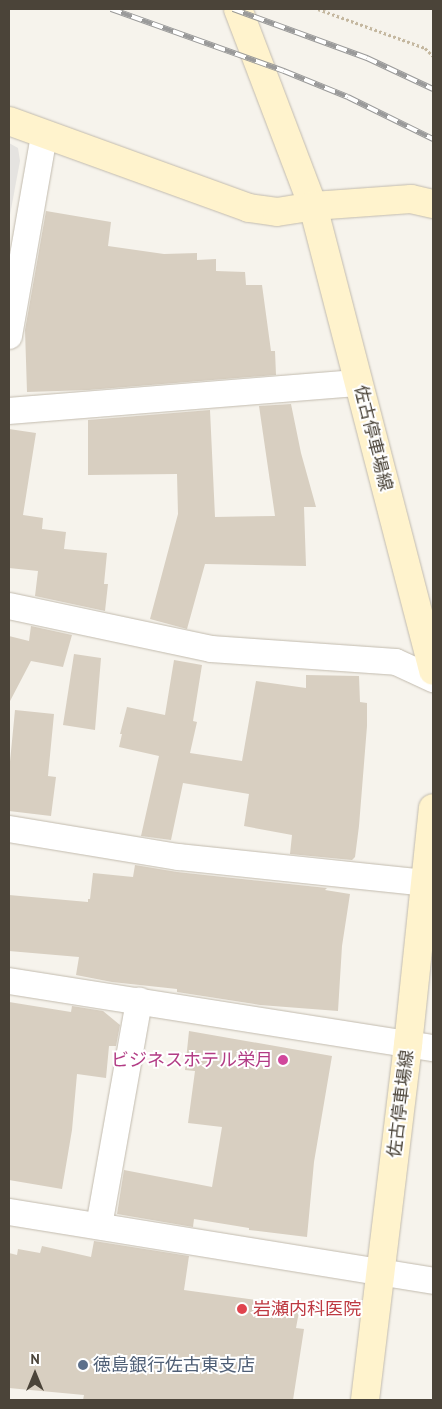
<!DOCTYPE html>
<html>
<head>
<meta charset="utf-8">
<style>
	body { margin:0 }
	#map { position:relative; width:442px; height:1409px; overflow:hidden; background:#f6f3ec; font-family:"PT Sans","Noto Sans JP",sans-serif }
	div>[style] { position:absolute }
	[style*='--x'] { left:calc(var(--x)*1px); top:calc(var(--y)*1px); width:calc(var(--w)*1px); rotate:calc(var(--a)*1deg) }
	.parking>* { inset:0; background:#e5e3e0 }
	.building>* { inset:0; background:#d8cfc1 }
	.path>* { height:3px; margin-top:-1.5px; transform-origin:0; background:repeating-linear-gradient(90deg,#c4b79f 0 2.5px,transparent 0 5px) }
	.roads { filter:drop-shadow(0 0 1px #c2bbae) drop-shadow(0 0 1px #c2bbae) }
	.street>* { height:26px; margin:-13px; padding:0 13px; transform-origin:13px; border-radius:13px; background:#fff }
	.secondary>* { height:28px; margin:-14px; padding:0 14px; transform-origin:14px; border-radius:14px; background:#fff3cd }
	.rail>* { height:5.5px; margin-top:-2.75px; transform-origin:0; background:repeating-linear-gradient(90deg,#fff 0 11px,#9a9a9a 0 22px); box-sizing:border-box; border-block:1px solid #9a9a9a }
	.dots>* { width:14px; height:14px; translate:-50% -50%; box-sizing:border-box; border:2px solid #fff; border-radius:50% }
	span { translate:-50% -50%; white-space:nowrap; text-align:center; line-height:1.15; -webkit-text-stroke:4px #fff; paint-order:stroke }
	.street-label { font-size:18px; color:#4b4439 }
	.hotel-label { font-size:18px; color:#b23c85 }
	.right { translate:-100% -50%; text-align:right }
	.health-label { font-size:18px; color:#be3a42 }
	.left { translate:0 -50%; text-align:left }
	.service-label { font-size:18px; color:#4e5e75 }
	.frame { position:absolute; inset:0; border:10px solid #4b4439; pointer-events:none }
	.north { position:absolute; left:10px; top:1349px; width:50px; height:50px; -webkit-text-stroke:4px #fff; paint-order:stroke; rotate:0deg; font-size:14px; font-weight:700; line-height:20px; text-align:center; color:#4b4439 }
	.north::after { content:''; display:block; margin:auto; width:18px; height:22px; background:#4b4439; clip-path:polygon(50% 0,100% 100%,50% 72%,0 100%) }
</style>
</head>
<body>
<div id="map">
	<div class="parking">
		<i style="clip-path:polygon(9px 143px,18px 148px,20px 161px,9px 220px)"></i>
	</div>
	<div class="building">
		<i style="clip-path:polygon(46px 211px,111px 222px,108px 246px,164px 254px,197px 253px,197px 260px,216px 259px,216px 271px,245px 272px,246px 285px,262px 285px,271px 351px,275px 351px,276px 375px,88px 390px,27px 392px,25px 330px)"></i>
		<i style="clip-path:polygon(291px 404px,301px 453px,316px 507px,304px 507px,306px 566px,205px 564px,187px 629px,150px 619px,178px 514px,177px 474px,88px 475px,88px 420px,210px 410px,215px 517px,275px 516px,259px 406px)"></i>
		<i style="clip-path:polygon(9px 429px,36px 433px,23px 515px,43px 518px,42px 529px,66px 532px,64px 549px,107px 553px,104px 584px,108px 584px,105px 611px,35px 596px,38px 571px,9px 568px)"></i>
		<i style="clip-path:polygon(31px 626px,72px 635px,63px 667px,31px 661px,9px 703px,9px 636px,29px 641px)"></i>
		<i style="clip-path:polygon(74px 654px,101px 658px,95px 730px,63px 725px)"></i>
		<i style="clip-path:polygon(174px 660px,202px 665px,193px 721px,197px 722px,190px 753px,242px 761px,256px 681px,306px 688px,306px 675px,359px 676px,360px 702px,367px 703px,367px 726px,359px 826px,355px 857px,352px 860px,290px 854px,292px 835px,244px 826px,249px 794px,183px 783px,171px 840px,141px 836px,159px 756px,119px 747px,122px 734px,120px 734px,127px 707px,165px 715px)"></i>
		<i style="clip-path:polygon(15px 710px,54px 714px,48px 776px,56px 777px,51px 816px,9px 811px,9px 772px)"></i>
		<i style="clip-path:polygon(135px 865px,177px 872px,327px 888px,325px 890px,350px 894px,342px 946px,338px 1011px,260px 1005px,177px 992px,177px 989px,112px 982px,76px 975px,79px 957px,9px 951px,9px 895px,88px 902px,88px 899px,90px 899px,93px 873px,133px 877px)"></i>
		<i style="clip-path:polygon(9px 1002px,71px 1012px,72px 1006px,103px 1011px,120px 1025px,116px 1046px,109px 1046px,106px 1078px,77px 1074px,72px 1130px,62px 1189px,9px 1180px)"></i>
		<i style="clip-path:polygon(189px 1031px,332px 1056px,314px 1162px,307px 1237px,249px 1230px,249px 1228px,194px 1219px,193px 1227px,117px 1214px,124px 1170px,212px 1187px,222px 1127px,188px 1123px,195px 1071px,185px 1070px)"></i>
		<i style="clip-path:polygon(94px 1241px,189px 1256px,184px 1290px,300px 1306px,296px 1328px,304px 1329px,293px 1400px,83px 1400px,84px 1395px,9px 1388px,9px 1253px,17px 1255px,18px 1249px,40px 1253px,42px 1246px,91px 1257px)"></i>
	</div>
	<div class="path">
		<i style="--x:318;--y:9;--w:114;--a:20"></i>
		<i style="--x:425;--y:48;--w:11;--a:45"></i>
	</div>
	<div class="roads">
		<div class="street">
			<i style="--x:9;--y:336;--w:204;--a:-80.1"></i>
			<i style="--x:9;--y:411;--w:351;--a:-4.6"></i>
			<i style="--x:9;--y:606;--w:207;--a:12"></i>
			<i style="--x:211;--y:649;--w:185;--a:4"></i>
			<i style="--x:396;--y:662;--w:41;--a:24.7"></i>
			<i style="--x:9;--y:829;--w:172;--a:9.4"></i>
			<i style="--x:179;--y:857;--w:249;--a:6"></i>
			<i style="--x:9;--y:981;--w:429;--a:9"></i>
			<i style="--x:9;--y:1212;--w:430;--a:9.2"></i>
			<i style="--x:99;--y:1226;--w:229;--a:-79.9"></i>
		</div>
		<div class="secondary">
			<i style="--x:238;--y:9;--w:211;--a:69.2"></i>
			<i style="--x:313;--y:206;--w:480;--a:75.5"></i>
			<i style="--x:9;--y:121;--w:255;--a:19.9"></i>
			<i style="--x:249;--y:208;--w:28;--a:8"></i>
			<i style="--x:277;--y:212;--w:36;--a:-9"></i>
			<i style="--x:313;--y:206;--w:98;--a:-4.1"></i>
			<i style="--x:411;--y:199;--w:23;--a:13"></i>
			<i style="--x:365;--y:1400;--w:358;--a:-83.1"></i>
			<i style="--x:408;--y:1045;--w:238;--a:-84"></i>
		</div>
	</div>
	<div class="rail">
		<i style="--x:111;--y:9;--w:184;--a:19.7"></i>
		<i style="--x:284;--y:71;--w:69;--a:22.1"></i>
		<i style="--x:348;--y:97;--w:95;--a:26.3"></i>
		<i style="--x:233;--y:9;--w:143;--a:20.1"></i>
		<i style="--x:367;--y:58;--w:73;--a:25.2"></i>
	</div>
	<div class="dots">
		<i style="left:283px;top:1060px;background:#d1479c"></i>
		<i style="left:242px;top:1309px;background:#e0444e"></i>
		<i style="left:83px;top:1365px;background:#5c6f8a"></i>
	</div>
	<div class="street-label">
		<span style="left:373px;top:438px;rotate:76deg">佐古停車場線</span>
		<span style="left:401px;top:1104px;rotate:-83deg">佐古停車場線</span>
	</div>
	<div class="hotel-label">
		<span class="right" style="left:273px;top:1060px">ビジネスホテル栄月</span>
	</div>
	<div class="health-label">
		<span class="left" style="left:253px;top:1309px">岩瀬内科医院</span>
	</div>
	<div class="service-label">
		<span class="left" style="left:93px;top:1365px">徳島銀行佐古東支店</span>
	</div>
	<div class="frame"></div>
	<div class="north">N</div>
</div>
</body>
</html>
